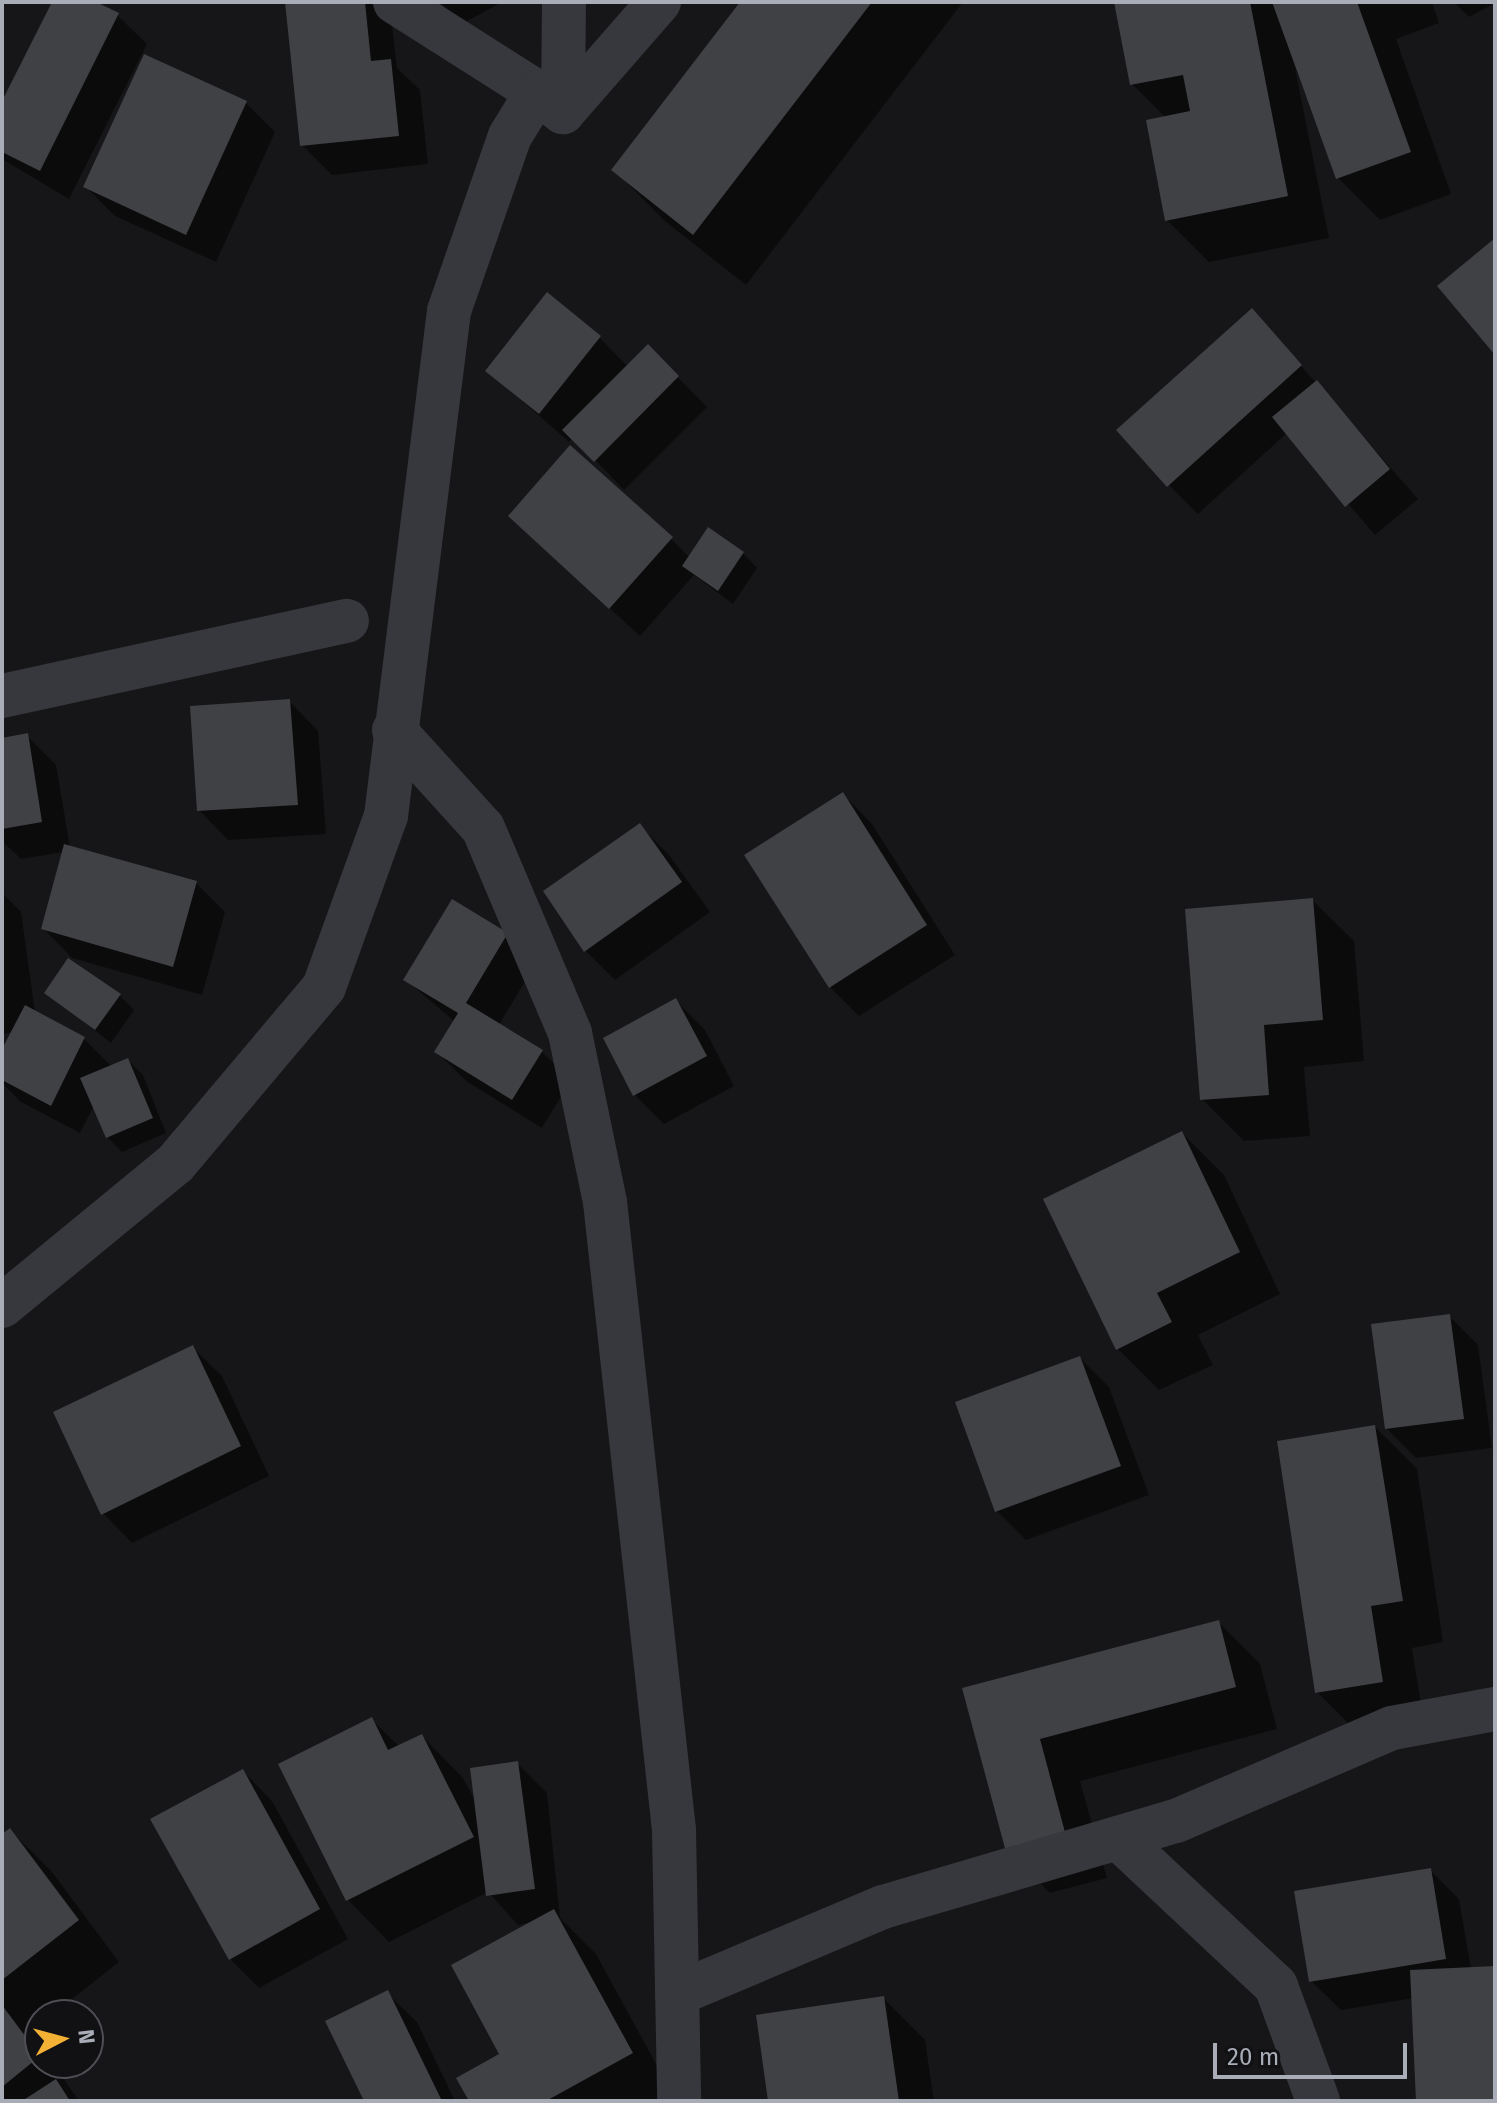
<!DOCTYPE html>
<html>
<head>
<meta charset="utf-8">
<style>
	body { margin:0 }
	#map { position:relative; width:1497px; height:2103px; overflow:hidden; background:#161618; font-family:"Fira Sans",sans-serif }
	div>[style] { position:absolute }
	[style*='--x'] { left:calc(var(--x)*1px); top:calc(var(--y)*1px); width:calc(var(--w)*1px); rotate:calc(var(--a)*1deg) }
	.shadow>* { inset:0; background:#0007 }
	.building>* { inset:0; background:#404145 }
	.minor>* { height:44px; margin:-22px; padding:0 22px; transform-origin:22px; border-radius:22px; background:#37383d }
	span { translate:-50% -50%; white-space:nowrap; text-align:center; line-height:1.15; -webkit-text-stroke:6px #111113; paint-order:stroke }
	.frame { position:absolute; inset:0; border:4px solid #a8adb8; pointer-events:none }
	.north { position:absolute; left:24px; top:1999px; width:80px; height:80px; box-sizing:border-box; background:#111113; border:2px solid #4d4f55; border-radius:50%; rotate:84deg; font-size:22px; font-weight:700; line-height:32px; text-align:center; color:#a8adb8 }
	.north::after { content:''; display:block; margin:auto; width:28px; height:36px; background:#f2b134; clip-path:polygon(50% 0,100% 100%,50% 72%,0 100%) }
	.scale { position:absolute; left:1213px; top:2043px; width:194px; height:36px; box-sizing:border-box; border:4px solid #a8adb8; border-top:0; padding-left:10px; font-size:24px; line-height:28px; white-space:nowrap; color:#a8adb8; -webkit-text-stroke:6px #111113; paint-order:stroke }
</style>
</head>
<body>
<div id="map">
	<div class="shadow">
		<i style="clip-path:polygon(54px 2px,92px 2px,117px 15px,147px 44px,69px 199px,2px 159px,2px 106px)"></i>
		<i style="clip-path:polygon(297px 2px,370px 2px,392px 24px,397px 68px,420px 90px,428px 164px,332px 175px,302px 145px)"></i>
		<i style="clip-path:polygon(440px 2px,502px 2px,462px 24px)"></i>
		<i style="clip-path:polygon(743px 2px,963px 2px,746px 285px,666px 222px,614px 170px)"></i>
		<i style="clip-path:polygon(1116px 2px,1432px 2px,1439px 23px,1396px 39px,1451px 194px,1380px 220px,1338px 178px,1295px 68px,1329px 238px,1209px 262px,1167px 220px,1166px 118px,1132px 84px)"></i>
		<i style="clip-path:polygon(1454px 2px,1495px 2px,1495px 3px,1469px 17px)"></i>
		<i style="clip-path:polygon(246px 103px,275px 132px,216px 262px,115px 216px,86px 187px)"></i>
		<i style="clip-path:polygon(1252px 310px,1418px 499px,1375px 535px,1287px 433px,1198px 514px,1169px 485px)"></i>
		<i style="clip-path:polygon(600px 338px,628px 367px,648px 347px,707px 407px,624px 490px,573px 437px,569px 442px,488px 371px)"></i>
		<i style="clip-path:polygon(671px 539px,690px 558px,743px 553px,757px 568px,733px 604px,694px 575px,640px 636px,540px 545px)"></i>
		<i style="clip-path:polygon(289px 701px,318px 731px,326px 834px,228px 840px,199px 810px)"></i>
		<i style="clip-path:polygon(27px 736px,56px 765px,70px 847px,196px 883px,225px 912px,202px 995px,72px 958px,43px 928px,64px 852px,21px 859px,2px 841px,2px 740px)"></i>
		<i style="clip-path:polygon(843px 794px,872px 824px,955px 955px,859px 1016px,830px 987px)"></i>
		<i style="clip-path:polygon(640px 826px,669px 855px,710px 912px,615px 980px,585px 950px)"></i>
		<i style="clip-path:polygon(2px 893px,21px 912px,35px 1012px,84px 1039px,112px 1067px,128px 1060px,143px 1075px,166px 1133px,122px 1152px,107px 1137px,94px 1106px,80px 1133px,21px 1102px,2px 1083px,2px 1053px,13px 1032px,2px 1034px)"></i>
		<i style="clip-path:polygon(1312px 900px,1354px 941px,1364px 1061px,1304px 1067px,1310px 1136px,1244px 1141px,1202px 1099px)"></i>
		<i style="clip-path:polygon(506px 934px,536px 963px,499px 1025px,541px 1051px,571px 1080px,542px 1128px,466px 1081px,437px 1052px,455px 1022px,406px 980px)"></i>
		<i style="clip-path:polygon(47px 993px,119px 995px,134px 1010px,111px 1043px)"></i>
		<i style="clip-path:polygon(675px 1000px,705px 1030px,734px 1086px,664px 1124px,635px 1095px)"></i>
		<i style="clip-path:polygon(1182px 1133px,1224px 1175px,1280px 1294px,1198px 1335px,1213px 1365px,1159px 1390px,1118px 1349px)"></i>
		<i style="clip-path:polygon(1449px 1316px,1478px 1345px,1492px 1448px,1416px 1458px,1386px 1428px)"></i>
		<i style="clip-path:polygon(192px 1347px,222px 1376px,269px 1476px,132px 1543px,103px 1513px)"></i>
		<i style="clip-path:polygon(1080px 1358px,1109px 1387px,1149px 1495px,1026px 1540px,997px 1511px)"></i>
		<i style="clip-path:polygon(1375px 1427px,1417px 1469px,1443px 1642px,1412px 1648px,1424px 1724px,1359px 1734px,1317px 1692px)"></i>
		<i style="clip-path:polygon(1218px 1622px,1260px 1664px,1277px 1729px,1080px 1781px,1107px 1878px,1050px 1893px,1008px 1851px,965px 1689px)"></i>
		<i style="clip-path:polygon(371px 1719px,400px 1747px,422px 1736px,463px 1778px,476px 1802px,518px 1764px,547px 1793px,560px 1918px,596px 1954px,673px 2095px,663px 2101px,471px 2101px,501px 2055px,534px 1922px,518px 1925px,488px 1892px,389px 1942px,348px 1900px)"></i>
		<i style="clip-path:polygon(243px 1771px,272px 1801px,348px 1939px,259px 1988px,230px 1959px)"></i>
		<i style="clip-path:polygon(10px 1830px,52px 1872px,119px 1962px,52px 2015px,40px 2015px,40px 2024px,30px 2032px,40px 2045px,40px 2063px,53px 2063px,79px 2101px,2px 2101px,2px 1837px)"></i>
		<i style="clip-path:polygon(1430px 1870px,1459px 1899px,1471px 1969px,1495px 1968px,1495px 2101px,1418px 2101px,1414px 1998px,1341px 2010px,1311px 1981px)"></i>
		<i style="clip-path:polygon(387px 1993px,417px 2022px,455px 2101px,366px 2101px)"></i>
		<i style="clip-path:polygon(883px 1998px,925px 2040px,934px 2101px,770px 2101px)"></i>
	</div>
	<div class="building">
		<i style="clip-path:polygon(52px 2px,96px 2px,119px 13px,40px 171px,2px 152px,2px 101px)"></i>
		<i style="clip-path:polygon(285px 2px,365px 2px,371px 61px,391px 59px,399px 136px,300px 146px)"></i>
		<i style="clip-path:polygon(740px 2px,872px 2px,693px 235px,611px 170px)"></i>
		<i style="clip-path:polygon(1114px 2px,1250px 2px,1288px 196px,1165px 221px,1146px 120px,1190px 111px,1183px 75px,1130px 85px)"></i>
		<i style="clip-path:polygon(1272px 2px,1357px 2px,1411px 152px,1336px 179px)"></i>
		<i style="clip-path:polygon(144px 54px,247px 101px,186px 235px,83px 187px)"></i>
		<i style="clip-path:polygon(1495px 238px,1495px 355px,1437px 286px)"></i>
		<i style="clip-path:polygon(547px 292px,601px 336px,539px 414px,485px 371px)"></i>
		<i style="clip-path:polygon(1252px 308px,1302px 365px,1167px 487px,1116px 430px)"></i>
		<i style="clip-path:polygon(648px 344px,679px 376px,594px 462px,562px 430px)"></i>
		<i style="clip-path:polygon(1317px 380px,1390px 469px,1345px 507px,1272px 417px)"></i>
		<i style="clip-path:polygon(570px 445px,673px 537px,609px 609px,508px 516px)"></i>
		<i style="clip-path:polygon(708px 527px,744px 552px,718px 591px,682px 566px)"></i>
		<i style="clip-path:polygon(290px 699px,298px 805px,197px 811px,190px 706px)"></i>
		<i style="clip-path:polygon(28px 733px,42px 822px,2px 829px,2px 738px)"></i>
		<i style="clip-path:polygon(843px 792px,927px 925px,829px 988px,744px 855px)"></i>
		<i style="clip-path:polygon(640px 823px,682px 882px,584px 952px,543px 891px)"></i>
		<i style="clip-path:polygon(64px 844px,197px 881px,173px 967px,41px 929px)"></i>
		<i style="clip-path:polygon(1313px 898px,1323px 1020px,1264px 1025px,1269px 1095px,1200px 1100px,1185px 909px)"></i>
		<i style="clip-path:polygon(452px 899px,508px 933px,466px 1003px,543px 1050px,512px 1100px,434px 1052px,458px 1013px,403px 980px)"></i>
		<i style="clip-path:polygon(68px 958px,121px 994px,95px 1030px,44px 993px)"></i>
		<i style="clip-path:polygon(676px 998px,707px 1056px,633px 1096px,603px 1038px)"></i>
		<i style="clip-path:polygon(25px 1005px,85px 1037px,51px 1106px,2px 1080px,2px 1049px)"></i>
		<i style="clip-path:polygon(128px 1058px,153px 1118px,106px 1138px,80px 1078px)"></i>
		<i style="clip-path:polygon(1182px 1131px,1240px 1252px,1157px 1293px,1172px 1322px,1116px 1350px,1043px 1199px)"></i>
		<i style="clip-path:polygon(1450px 1314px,1464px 1419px,1385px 1429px,1371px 1324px)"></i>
		<i style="clip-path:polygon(193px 1345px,241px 1446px,101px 1515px,53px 1412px)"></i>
		<i style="clip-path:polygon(1080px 1356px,1121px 1466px,995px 1512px,955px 1402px)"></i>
		<i style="clip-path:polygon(1375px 1425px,1403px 1601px,1371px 1606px,1383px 1682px,1315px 1693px,1277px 1441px)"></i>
		<i style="clip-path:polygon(1219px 1620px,1236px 1687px,1040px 1739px,1066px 1836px,1006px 1852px,962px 1688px)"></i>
		<i style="clip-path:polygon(372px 1717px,388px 1750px,422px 1734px,474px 1837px,346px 1901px,278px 1764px)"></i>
		<i style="clip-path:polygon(518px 1761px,535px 1889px,486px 1896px,470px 1768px)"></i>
		<i style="clip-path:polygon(243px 1769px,320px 1909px,229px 1960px,150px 1819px)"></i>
		<i style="clip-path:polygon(10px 1828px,79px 1920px,2px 1980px,2px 1834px)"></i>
		<i style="clip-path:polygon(1431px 1868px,1446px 1959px,1309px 1982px,1294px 1891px)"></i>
		<i style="clip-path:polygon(554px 1909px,633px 2053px,546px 2101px,469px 2101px,456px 2078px,499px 2054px,451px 1965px)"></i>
		<i style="clip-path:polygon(1495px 1966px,1495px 2101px,1416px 2101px,1410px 1970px)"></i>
		<i style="clip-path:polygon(388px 1990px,442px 2101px,364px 2101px,325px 2021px)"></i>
		<i style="clip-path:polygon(884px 1996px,899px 2101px,768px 2101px,756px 2015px)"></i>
		<i style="clip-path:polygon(2px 2005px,40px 2056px,2px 2087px)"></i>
		<i style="clip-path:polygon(56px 2079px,70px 2101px,22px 2101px)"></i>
	</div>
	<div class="minor">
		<i style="--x:395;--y:2;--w:168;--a:32.4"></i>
		<i style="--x:563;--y:112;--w:110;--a:-89.5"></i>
		<i style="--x:2;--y:696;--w:353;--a:-12.3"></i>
		<i style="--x:394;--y:730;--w:132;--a:47.8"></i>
		<i style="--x:483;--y:828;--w:223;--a:67"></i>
		<i style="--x:570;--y:1033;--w:173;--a:78.3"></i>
		<i style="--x:605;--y:1202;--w:632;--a:83.73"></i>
		<i style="--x:674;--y:1830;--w:271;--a:88.9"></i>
		<i style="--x:2;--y:1306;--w:224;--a:-39.4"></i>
		<i style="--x:175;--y:1164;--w:231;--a:-49.9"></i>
		<i style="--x:324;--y:987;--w:182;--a:-70.1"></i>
		<i style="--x:386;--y:816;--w:509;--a:-82.89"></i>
		<i style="--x:449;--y:311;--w:185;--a:-70.8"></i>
		<i style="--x:510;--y:136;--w:52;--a:-58.5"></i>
		<i style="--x:537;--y:92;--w:33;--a:38"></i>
		<i style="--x:563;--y:112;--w:146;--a:-48.9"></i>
		<i style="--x:1118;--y:1838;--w:216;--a:43.1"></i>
		<i style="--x:1276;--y:1986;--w:122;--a:69.9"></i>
		<i style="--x:677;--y:1994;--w:224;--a:-22.9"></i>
		<i style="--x:883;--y:1907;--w:305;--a:-16.4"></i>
		<i style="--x:1176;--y:1821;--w:235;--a:-23.3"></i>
		<i style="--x:1392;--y:1728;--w:105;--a:-10.5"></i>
	</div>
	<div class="frame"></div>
	<div class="north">N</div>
	<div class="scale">20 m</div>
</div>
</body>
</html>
